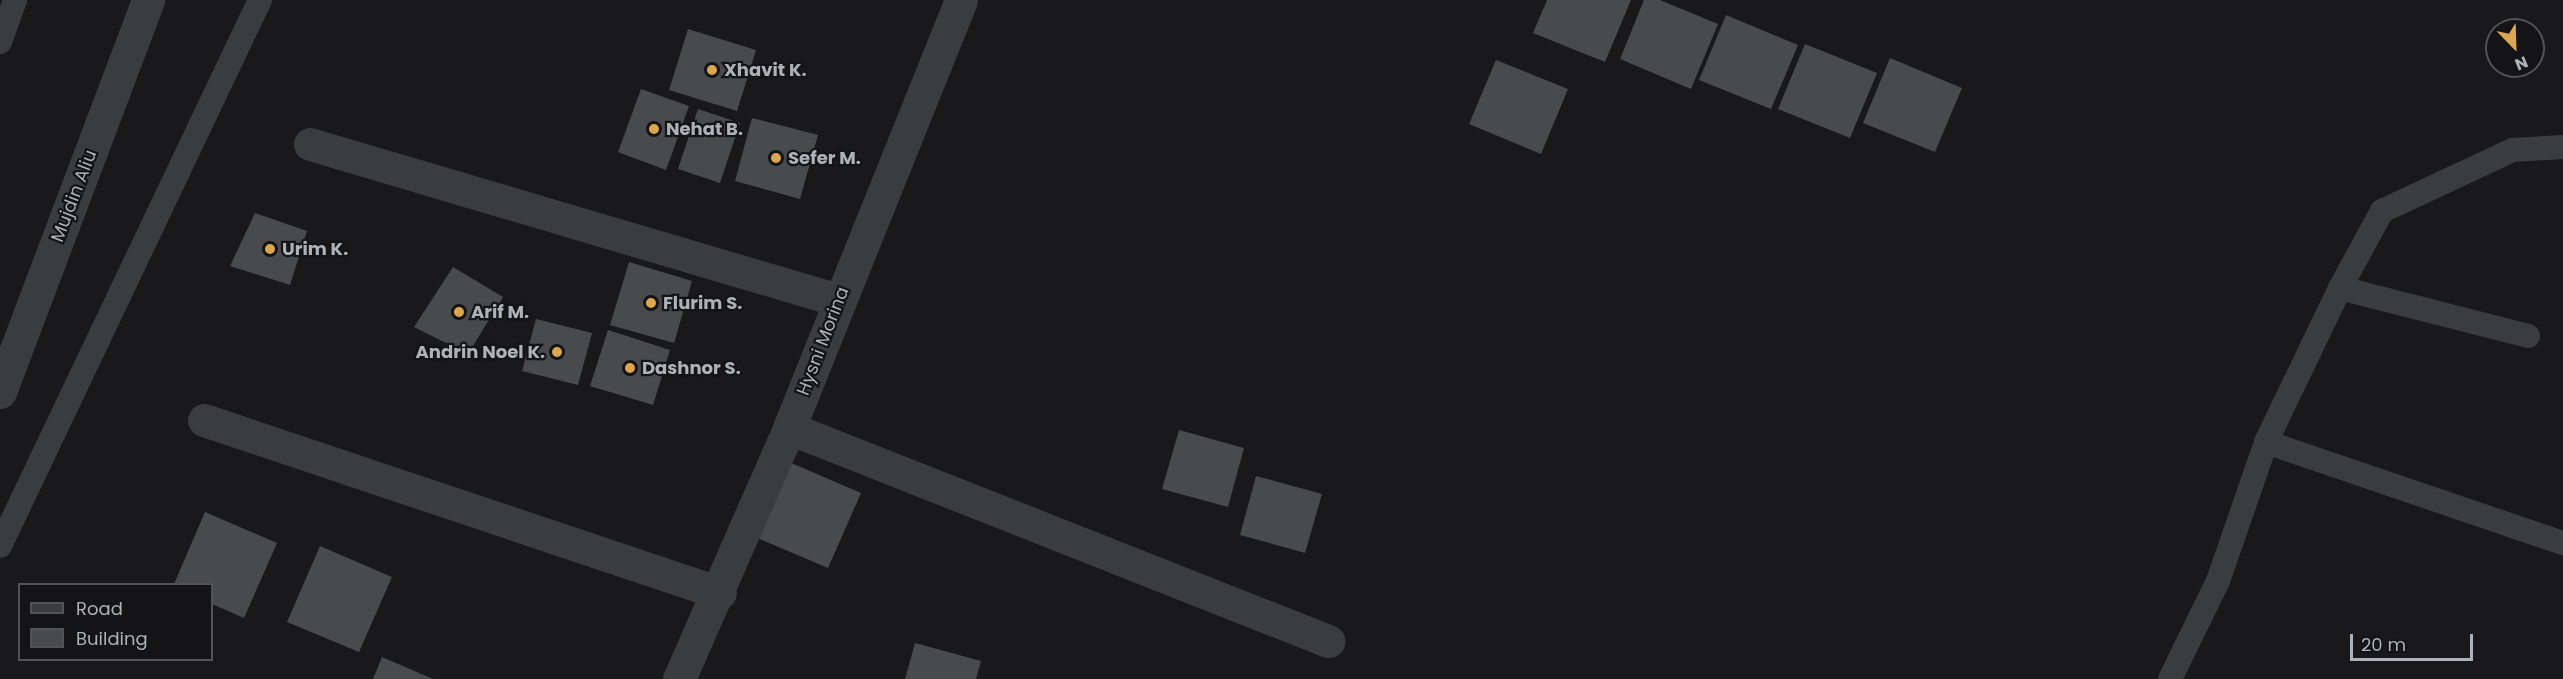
<!DOCTYPE html>
<html>
<head>
<meta charset="utf-8">
<style>
	body { margin:0 }
	#map { position:relative; width:2563px; height:679px; overflow:hidden; background:#19191b; font-family:Poppins,sans-serif }
	div>[style] { position:absolute }
	[style*='--x'] { left:calc(var(--x)*1px); top:calc(var(--y)*1px); width:calc(var(--w)*1px); rotate:calc(var(--a)*1deg) }
	.building>* { inset:0; background:#484a4d }
	.lane>* { height:24px; margin:-12px; padding:0 12px; transform-origin:12px; border-radius:12px; background:#3b3c40 }
	.street>* { height:33px; margin:-16.5px; padding:0 16.5px; transform-origin:16.5px; border-radius:16.5px; background:#3b3c40 }
	.dots>* { width:16px; height:16px; translate:-50% -50%; box-sizing:border-box; border:3px solid #141416; border-radius:50% }
	span { translate:-50% -50%; white-space:nowrap; text-align:center; line-height:1.15; -webkit-text-stroke:4.5px #141416; paint-order:stroke }
	.poi-label { font-size:18px; color:#adb2b9; font-weight:700 }
	.left { translate:0 -50%; text-align:left }
	.right { translate:-100% -50%; text-align:right }
	.street-label { font-size:18px; color:#adb2b9 }
	.legend { position:absolute; left:18px; top:583px; width:195px; height:78px; box-sizing:border-box; background:#141416; border:2px solid #515357; margin:0; padding:8px 10px; list-style:none; font-size:18px; color:#adb2b9 }
	.legend li { display:flex; align-items:center; gap:12px; height:30px }
	.legend b { width:30px; border:2px solid #515357 }
	.north { position:absolute; left:2485px; top:18px; width:60px; height:60px; box-sizing:border-box; background:#141416; border:2px solid #515357; border-radius:50%; rotate:157deg; font-size:16px; font-weight:700; line-height:24px; text-align:center; color:#adb2b9 }
	.north::after { content:''; display:block; margin:auto; width:21px; height:27px; background:#dda54f; clip-path:polygon(50% 0,100% 100%,50% 72%,0 100%) }
	.scale { position:absolute; left:2350px; top:634px; width:123px; height:27px; box-sizing:border-box; border:3px solid #adb2b9; border-top:0; padding-left:8px; font-size:18px; line-height:21px; white-space:nowrap; color:#adb2b9; -webkit-text-stroke:4px #141416; paint-order:stroke }
</style>
</head>
<body>
<div id="map">
	<div class="building">
		<i style="clip-path:polygon(1547px 0,1631px 0,1605px 62px,1533px 33px)"></i>
		<i style="clip-path:polygon(1644px 0,1660px 0,1718px 24px,1691px 89px,1620px 59px)"></i>
		<i style="clip-path:polygon(1726px 15px,1798px 45px,1771px 109px,1699px 80px)"></i>
		<i style="clip-path:polygon(688px 29px,756px 50px,737px 111px,669px 90px)"></i>
		<i style="clip-path:polygon(1805px 44px,1877px 73px,1850px 138px,1778px 109px)"></i>
		<i style="clip-path:polygon(1890px 58px,1962px 88px,1935px 152px,1863px 123px)"></i>
		<i style="clip-path:polygon(1496px 60px,1568px 89px,1541px 154px,1469px 124px)"></i>
		<i style="clip-path:polygon(641px 89px,689px 106px,666px 170px,618px 152px)"></i>
		<i style="clip-path:polygon(698px 109px,740px 123px,720px 183px,678px 169px)"></i>
		<i style="clip-path:polygon(752px 118px,818px 135px,800px 199px,735px 181px)"></i>
		<i style="clip-path:polygon(255px 213px,307px 231px,290px 285px,230px 266px)"></i>
		<i style="clip-path:polygon(629px 262px,692px 281px,674px 343px,610px 325px)"></i>
		<i style="clip-path:polygon(453px 267px,503px 297px,468px 354px,414px 327px)"></i>
		<i style="clip-path:polygon(536px 319px,592px 333px,578px 385px,522px 371px)"></i>
		<i style="clip-path:polygon(608px 330px,670px 350px,653px 405px,590px 386px)"></i>
		<i style="clip-path:polygon(1179px 430px,1244px 448px,1228px 507px,1162px 489px)"></i>
		<i style="clip-path:polygon(789px 462px,861px 493px,828px 568px,757px 538px)"></i>
		<i style="clip-path:polygon(1256px 476px,1322px 494px,1305px 553px,1240px 535px)"></i>
		<i style="clip-path:polygon(205px 512px,277px 543px,244px 618px,212px 604px,212px 584px,174px 584px)"></i>
		<i style="clip-path:polygon(320px 546px,392px 577px,359px 652px,287px 622px)"></i>
		<i style="clip-path:polygon(915px 643px,981px 661px,976px 679px,905px 679px)"></i>
		<i style="clip-path:polygon(382px 657px,433px 679px,373px 679px)"></i>
	</div>
	<div class="lane">
		<i style="--x:0;--y:42;--w:45;--a:-70.3"></i>
		<i style="--x:2340;--y:288;--w:88;--a:-61.4"></i>
		<i style="--x:2382;--y:211;--w:145;--a:-25"></i>
		<i style="--x:2513;--y:150;--w:50;--a:-3.4"></i>
		<i style="--x:2266;--y:442;--w:314;--a:18.8"></i>
		<i style="--x:0;--y:546;--w:605;--a:-64.54"></i>
		<i style="--x:2170;--y:679;--w:109;--a:-63.9"></i>
		<i style="--x:2218;--y:581;--w:147;--a:-70.9"></i>
		<i style="--x:2266;--y:442;--w:171;--a:-64.3"></i>
		<i style="--x:2340;--y:288;--w:194;--a:14.3"></i>
	</div>
	<div class="street">
		<i style="--x:310;--y:144;--w:551;--a:16.46"></i>
		<i style="--x:0;--y:392;--w:419;--a:-69.3"></i>
		<i style="--x:204;--y:420;--w:544;--a:18.53"></i>
		<i style="--x:789;--y:428;--w:580;--a:21.56"></i>
		<i style="--x:679;--y:679;--w:274;--a:-66.3"></i>
		<i style="--x:789;--y:428;--w:461;--a:-68.1"></i>
	</div>
	<div class="dots">
		<i style="left:712px;top:70px;background:#dda54f"></i>
		<i style="left:654px;top:129px;background:#dda54f"></i>
		<i style="left:776px;top:158px;background:#dda54f"></i>
		<i style="left:270px;top:249px;background:#dda54f"></i>
		<i style="left:651px;top:303px;background:#dda54f"></i>
		<i style="left:459px;top:312px;background:#dda54f"></i>
		<i style="left:557px;top:352px;background:#dda54f"></i>
		<i style="left:630px;top:368px;background:#dda54f"></i>
	</div>
	<div class="poi-label">
		<span class="left" style="left:724px;top:70px">Xhavit K.</span>
		<span class="left" style="left:666px;top:129px">Nehat B.</span>
		<span class="left" style="left:788px;top:158px">Sefer M.</span>
		<span class="left" style="left:282px;top:249px">Urim K.</span>
		<span class="left" style="left:663px;top:303px">Flurim S.</span>
		<span class="left" style="left:471px;top:312px">Arif M.</span>
		<span class="right" style="left:545px;top:352px">Andrin Noel K.</span>
		<span class="left" style="left:642px;top:368px">Dashnor S.</span>
	</div>
	<div class="street-label">
		<span style="left:74px;top:196px;rotate:-69deg">Mujdin Aliu</span>
		<span style="left:823px;top:341px;rotate:-69deg">Hysni Morina</span>
	</div>
	<ul class="legend">
	<li><b style="height:8px;background:#3b3c40"></b>Road</li>
	<li><b style="height:16px;background:#484a4d"></b>Building</li>
	</ul>
	<div class="north">N</div>
	<div class="scale">20 m</div>
</div>
</body>
</html>
